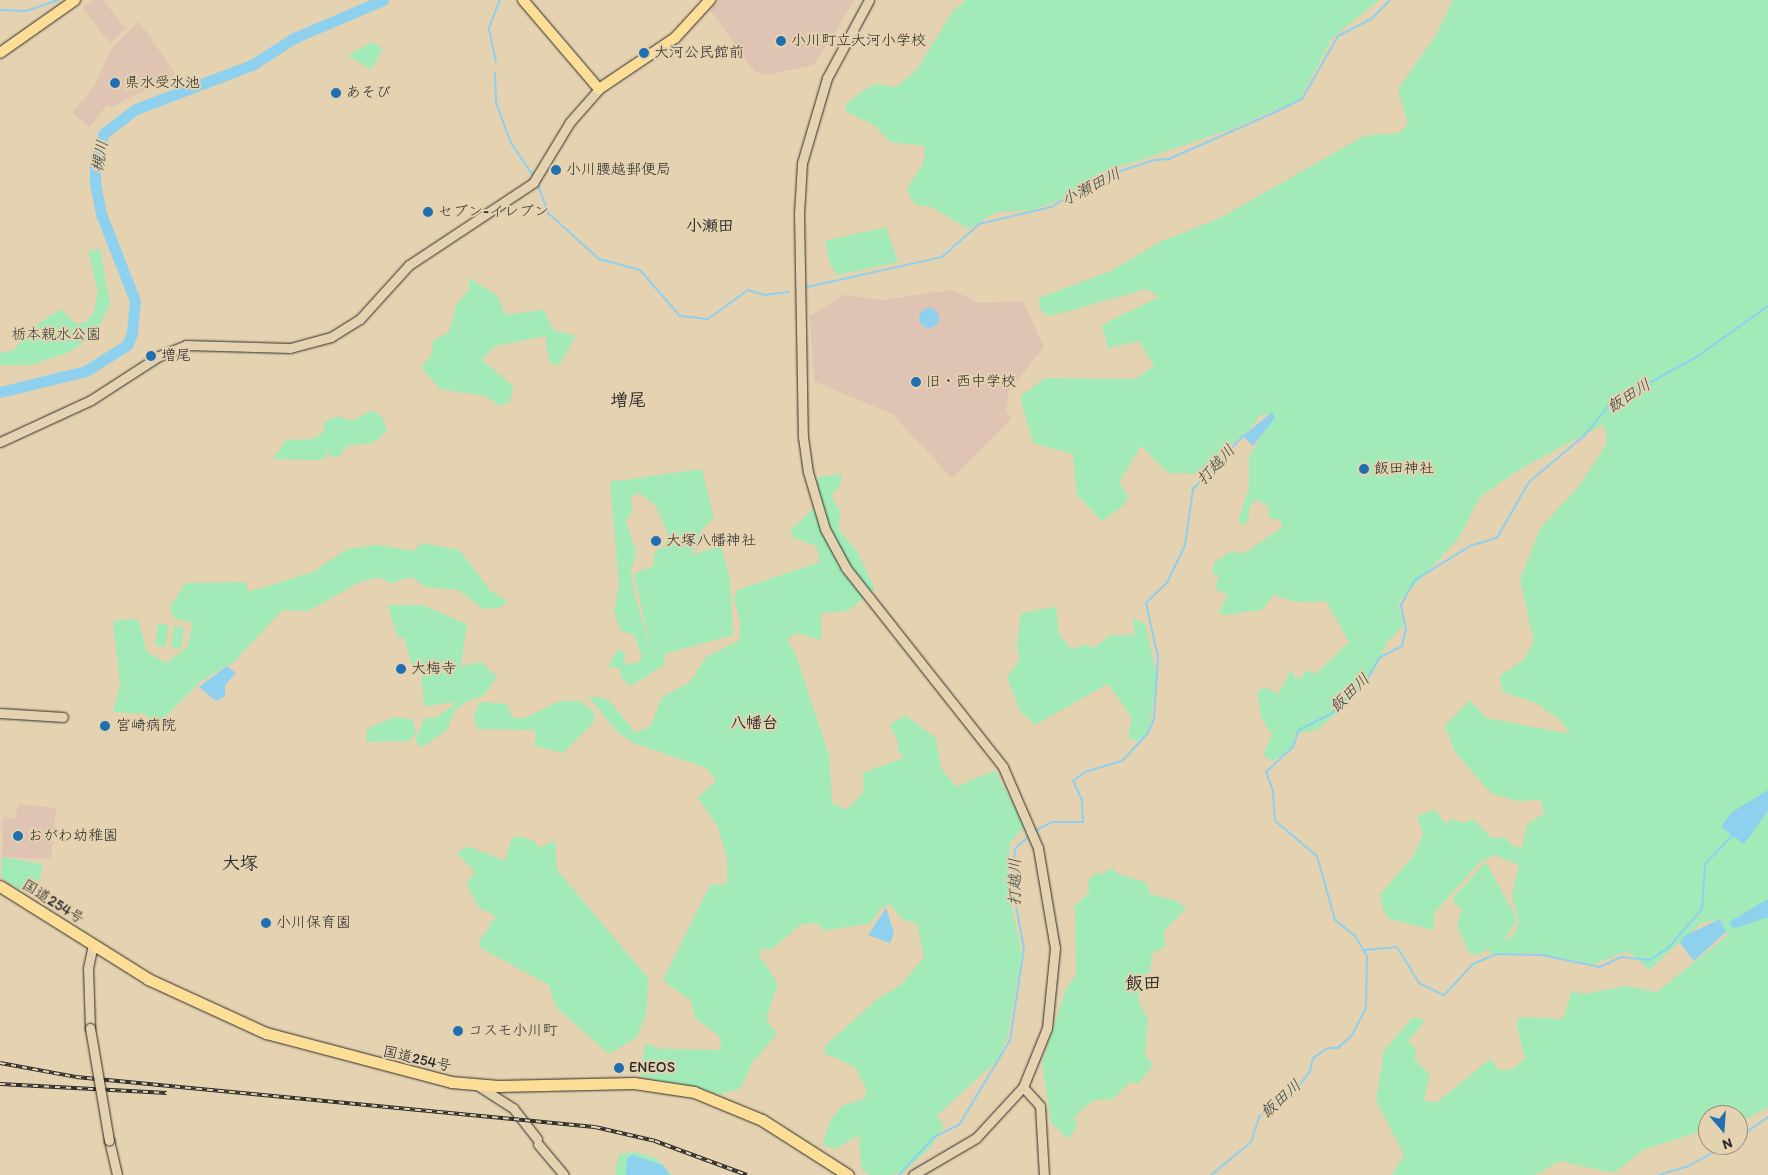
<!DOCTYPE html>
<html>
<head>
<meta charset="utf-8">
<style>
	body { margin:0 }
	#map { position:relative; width:1768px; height:1175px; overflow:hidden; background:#e4d2b0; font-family:Itim,"Klee One",sans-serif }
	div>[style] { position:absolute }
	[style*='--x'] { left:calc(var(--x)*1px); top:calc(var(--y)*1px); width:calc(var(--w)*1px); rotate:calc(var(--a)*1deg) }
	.built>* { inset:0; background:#dfc3b3 }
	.green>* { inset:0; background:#a2eab8 }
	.water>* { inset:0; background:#8ed1ef }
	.round { border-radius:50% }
	.stream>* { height:2px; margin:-1px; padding:0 1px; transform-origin:1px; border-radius:1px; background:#8ed1ef }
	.river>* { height:11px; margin:-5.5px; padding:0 5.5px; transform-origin:5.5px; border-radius:5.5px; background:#8ed1ef }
	.roads { filter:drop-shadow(0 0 1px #2b2b2b) drop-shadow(0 0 1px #2b2b2b) }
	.secondary>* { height:9px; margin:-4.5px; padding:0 4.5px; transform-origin:4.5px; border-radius:4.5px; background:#e4d2b0 }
	.primary>* { height:10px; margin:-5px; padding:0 5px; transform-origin:5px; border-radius:5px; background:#fdde96 }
	.highway>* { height:11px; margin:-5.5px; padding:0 5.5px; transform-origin:5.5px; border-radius:5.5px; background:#fdde96 }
	.rail>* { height:4px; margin-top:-2px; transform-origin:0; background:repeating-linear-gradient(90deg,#e4d2b0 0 5.5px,#2b2b2b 0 11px); box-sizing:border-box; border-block:1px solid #2b2b2b }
	.bridges { filter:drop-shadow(0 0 1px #2b2b2b) drop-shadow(0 0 1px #2b2b2b) }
	.secondary-bridge>* { height:9px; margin:-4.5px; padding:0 4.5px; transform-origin:4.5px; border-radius:4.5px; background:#e4d2b0 }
	.dots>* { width:14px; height:14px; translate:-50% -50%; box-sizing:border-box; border:2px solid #e4d2b0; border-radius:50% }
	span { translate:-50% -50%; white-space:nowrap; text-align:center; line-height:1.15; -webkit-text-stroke:4px #e4d2b0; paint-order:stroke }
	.poi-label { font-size:15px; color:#2b2b2b }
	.left { translate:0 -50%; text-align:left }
	.park-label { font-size:15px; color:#373e39 }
	.street-label { font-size:15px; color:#2b2b2b }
	.water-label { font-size:16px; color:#3a4448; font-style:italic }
	.neighbourhood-label { font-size:16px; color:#2b2b2b; font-weight:700 }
	.quarter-label { font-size:18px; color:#2b2b2b; font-weight:700 }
	.north { position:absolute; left:1698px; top:1105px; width:50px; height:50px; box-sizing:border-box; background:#e4d2b0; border:1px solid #9a8f7b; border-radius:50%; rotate:162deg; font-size:14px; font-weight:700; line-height:20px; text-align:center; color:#2b2b2b }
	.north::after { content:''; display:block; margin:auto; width:18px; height:22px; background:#1f6fb2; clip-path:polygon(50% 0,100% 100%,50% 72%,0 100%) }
</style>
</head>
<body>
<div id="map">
	<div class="built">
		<i style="clip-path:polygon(93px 0,103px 0,125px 28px,110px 44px,82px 7px)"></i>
		<i style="clip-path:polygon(717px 0,855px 0,814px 65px,767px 75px,755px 72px,710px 10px)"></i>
		<i style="clip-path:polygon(139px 21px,175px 74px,112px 107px,107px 105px,89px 127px,73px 113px,96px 83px,111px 49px)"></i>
		<i style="clip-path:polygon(951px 290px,980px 303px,1023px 301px,1044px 347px,1009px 391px,1006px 409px,1011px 419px,952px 478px,892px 414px,814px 381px,810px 316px,843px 295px,882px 300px)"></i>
		<i style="clip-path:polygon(18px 804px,56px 808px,51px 859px,2px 857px,3px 816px,15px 820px)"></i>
	</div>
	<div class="green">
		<i style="clip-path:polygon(966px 0,1379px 0,1332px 38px,1300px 99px,1229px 130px,1098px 174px,1059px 200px,1033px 210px,997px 212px,968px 229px,932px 207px,916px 205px,910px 197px,907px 189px,923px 164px,925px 146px,890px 142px,874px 125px,845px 111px,846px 104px,866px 89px,876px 84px,896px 87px,917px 69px,953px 11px)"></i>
		<i style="clip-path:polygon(1453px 0,1768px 0,1768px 1107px,1739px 1123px,1738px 1115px,1708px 1115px,1708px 1129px,1643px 1150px,1614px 1173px,1560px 1161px,1535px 1175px,1392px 1175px,1404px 1155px,1376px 1100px,1384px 1051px,1413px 1017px,1425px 1020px,1408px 1042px,1416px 1049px,1415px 1060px,1430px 1075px,1424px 1100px,1436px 1103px,1490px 1059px,1499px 1070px,1513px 1069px,1525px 1059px,1516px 1023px,1520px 1017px,1563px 1019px,1572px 991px,1584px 994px,1626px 986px,1657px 992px,1727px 936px,1721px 919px,1701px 923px,1649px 970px,1628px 951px,1593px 964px,1536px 953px,1490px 954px,1489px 948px,1477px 955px,1469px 953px,1457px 925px,1462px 910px,1452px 899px,1486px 862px,1517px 919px,1504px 942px,1514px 935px,1519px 921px,1512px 896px,1519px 865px,1494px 855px,1480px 862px,1435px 912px,1433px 930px,1389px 919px,1383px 909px,1380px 895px,1414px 855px,1423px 834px,1417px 816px,1435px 810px,1446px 824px,1453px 819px,1463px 823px,1473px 819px,1492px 838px,1505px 837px,1512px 846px,1522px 848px,1527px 824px,1544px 814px,1541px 800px,1517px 801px,1491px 793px,1455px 752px,1445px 726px,1470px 700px,1486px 718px,1570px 734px,1561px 721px,1538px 704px,1503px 692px,1499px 677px,1523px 660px,1534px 641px,1520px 580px,1540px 529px,1578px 487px,1607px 444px,1604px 424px,1522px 468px,1480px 497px,1459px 538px,1398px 603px,1404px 625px,1386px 643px,1377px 666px,1355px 697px,1317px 730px,1295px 734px,1292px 750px,1272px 761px,1263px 755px,1272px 735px,1261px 717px,1257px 692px,1265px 687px,1278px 694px,1291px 670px,1295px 678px,1301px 678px,1306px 670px,1316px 674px,1349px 642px,1326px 601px,1296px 602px,1274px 595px,1261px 610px,1224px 615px,1219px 611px,1228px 596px,1215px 588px,1219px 576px,1212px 574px,1214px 563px,1231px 551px,1243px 554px,1283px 527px,1280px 520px,1267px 517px,1270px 508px,1256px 499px,1249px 508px,1249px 522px,1242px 525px,1238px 520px,1249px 488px,1249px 457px,1270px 422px,1270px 414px,1261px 415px,1246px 433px,1194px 474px,1168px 473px,1141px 446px,1119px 482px,1128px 497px,1124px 505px,1102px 521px,1077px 495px,1073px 454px,1033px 443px,1020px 397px,1045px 378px,1135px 379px,1154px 366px,1139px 341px,1108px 348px,1102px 325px,1159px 297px,1147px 289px,1050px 316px,1040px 310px,1039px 298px,1111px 271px,1160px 242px,1220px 218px,1364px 136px,1399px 133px,1408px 124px,1398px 89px,1436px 35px)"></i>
		<i style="clip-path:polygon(372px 42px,383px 49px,371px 70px,348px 55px)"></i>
		<i style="clip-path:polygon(886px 227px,898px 262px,838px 275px,830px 264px,825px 241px)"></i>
		<i style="clip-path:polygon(100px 249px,110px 304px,95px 335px,69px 352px,32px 365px,0 365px,0 353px,14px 350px,33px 327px,61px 309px,76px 324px,86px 322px,94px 312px,98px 291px,88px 251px)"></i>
		<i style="clip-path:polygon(469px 278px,498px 296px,505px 315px,544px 310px,553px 330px,576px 336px,559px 365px,550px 364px,545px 336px,495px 346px,482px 360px,513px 386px,510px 402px,500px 406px,486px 396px,440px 389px,421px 367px,431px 356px,433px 341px,449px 332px,456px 305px,469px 290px)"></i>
		<i style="clip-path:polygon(372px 410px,382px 417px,387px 431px,373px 443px,346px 446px,340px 456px,332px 457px,325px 448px,327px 457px,318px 460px,273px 459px,286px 440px,312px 439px,324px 432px,324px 422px,337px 416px,352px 421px)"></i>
		<i style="clip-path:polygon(evenodd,702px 469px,714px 519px,703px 528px,691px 555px,721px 546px,730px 579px,733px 635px,665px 654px,664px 665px,631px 686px,621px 678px,619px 668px,608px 667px,617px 650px,625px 652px,624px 664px,638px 663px,642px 656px,634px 635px,621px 631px,614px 611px,619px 586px,610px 482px,702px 469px,640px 493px,656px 506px,668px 535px,664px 547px,655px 551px,653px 566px,634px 574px,651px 649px,634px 593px,631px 573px,636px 551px,626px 521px,632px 511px,631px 496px,640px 493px)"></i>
		<i style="clip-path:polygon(842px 474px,840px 486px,831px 495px,840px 512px,839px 531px,857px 551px,875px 589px,848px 611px,821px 613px,821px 640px,796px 633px,787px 640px,796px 655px,829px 756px,832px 803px,847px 810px,864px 791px,863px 773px,901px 759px,903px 755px,897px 750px,899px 744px,890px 725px,905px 715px,936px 738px,941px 768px,956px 787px,995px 770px,1025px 827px,1010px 842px,1008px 889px,1022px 955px,1007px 1038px,998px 1059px,937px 1116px,944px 1125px,932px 1146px,904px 1172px,892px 1175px,869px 1175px,861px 1168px,859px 1135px,835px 1149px,822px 1145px,831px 1119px,842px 1106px,863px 1099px,867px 1091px,855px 1067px,824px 1053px,827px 1044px,879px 998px,901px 985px,924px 957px,917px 924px,902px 919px,890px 904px,880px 909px,871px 923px,824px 931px,817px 923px,801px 924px,772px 949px,762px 949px,759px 955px,778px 984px,766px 1019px,777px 1034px,754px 1060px,740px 1089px,720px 1094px,640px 1076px,645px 1043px,661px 1049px,721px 1050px,720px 1037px,695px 1018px,691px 1001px,663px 980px,710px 885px,727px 884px,727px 858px,717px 825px,698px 798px,716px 781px,707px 768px,633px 743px,616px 731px,588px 696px,608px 699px,636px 733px,651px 726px,662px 697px,690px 682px,707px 656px,739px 641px,741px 624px,734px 598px,737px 590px,820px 562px,817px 546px,794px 538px,790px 531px,820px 502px,817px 477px)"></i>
		<i style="clip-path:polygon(421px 543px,459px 550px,491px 591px,508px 601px,499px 608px,483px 609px,458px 590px,426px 587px,411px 577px,391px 583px,378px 577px,358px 583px,308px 611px,282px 610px,235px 661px,201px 681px,158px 724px,150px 727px,146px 714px,113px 712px,120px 685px,113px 621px,138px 619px,147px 652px,166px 663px,187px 648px,193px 623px,174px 618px,170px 607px,186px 583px,245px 582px,248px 592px,313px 572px,347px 549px,377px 545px,414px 551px)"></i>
		<i style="clip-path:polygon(388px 605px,422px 605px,467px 624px,460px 672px,462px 666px,481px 662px,497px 677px,483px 696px,467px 701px,454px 712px,447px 730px,421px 748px,415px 740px,425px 718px,438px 717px,458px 702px,424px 706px,421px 673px,412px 665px,404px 637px,398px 638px)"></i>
		<i style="clip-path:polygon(1056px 607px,1059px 634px,1071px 649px,1088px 644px,1093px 649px,1110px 635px,1135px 635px,1132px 618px,1145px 624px,1157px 676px,1149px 729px,1140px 741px,1128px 738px,1132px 718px,1108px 684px,1035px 725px,1020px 711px,1007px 677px,1020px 660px,1017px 647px,1021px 613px)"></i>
		<i style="clip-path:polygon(158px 624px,169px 625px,165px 647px,155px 645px)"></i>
		<i style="clip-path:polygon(174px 626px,184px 628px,181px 649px,171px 647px)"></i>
		<i style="clip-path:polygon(560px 701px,580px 701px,595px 713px,594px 722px,563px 753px,535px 746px,535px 730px,477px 729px,474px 716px,480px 702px,507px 704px,512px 717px,523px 719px)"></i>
		<i style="clip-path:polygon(394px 717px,412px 719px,416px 733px,409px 741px,366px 742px,367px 729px)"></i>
		<i style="clip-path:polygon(519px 836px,535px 842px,539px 848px,555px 841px,557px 870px,648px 978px,646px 1015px,637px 1037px,609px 1054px,556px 1007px,549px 985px,481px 948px,479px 942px,496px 916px,479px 908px,466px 883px,475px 872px,457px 853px,465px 847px,476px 849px,505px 861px,512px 838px)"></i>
		<i style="clip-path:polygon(2px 857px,43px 864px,37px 889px,26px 893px,1px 878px)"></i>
		<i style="clip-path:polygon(1113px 867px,1117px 874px,1146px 882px,1150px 894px,1177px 901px,1186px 909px,1164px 931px,1165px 947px,1152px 953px,1150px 971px,1139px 979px,1139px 1003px,1148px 1019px,1145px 1055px,1153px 1065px,1138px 1084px,1131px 1082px,1112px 1099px,1095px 1100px,1085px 1107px,1074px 1117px,1077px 1125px,1069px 1139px,1051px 1123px,1042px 1063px,1066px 988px,1076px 976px,1075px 906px,1089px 893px,1088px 881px,1096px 872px,1102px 875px)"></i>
		<i style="clip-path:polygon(636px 1152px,656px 1158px,672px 1175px,615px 1175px,619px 1154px)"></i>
	</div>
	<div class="water">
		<i class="round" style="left:919px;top:308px;width:20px;height:20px"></i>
		<i style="clip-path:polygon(1272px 412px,1275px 418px,1253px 446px,1243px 436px)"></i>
		<i style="clip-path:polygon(227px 666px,236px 673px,225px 685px,225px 696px,216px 701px,199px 687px)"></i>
		<i style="clip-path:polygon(1768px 790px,1768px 811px,1744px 844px,1721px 827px,1731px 813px)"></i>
		<i style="clip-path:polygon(1768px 899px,1768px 917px,1733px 929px,1729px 922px)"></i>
		<i style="clip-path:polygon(886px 908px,894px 933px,890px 943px,868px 935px)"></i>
		<i style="clip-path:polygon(1720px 919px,1726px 932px,1694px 961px,1680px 943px,1684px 936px)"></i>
		<i style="clip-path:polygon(632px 1155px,663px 1165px,670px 1175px,626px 1175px,627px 1158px)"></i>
	</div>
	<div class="stream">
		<i style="--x:0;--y:10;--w:26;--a:2"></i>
		<i style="--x:26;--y:11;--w:34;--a:-19"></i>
		<i style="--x:496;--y:62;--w:35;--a:-102"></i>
		<i style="--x:489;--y:28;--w:30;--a:-69"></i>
		<i style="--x:495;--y:72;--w:31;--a:88"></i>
		<i style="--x:496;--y:103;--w:43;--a:69.4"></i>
		<i style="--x:511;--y:143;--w:40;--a:56"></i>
		<i style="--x:537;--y:182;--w:33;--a:70"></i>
		<i style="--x:548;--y:213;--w:69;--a:42"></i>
		<i style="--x:599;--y:259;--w:42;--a:15"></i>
		<i style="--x:640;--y:270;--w:61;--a:49"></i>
		<i style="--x:680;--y:316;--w:28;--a:6"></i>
		<i style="--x:708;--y:319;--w:49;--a:-35.9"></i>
		<i style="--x:748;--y:290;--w:17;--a:17"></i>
		<i style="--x:764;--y:295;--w:25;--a:-7"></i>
		<i style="--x:807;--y:287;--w:138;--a:-12.5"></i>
		<i style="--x:942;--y:257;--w:50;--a:-41.7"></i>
		<i style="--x:979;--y:224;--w:74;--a:-13.3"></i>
		<i style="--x:1051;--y:207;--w:62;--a:-29.9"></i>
		<i style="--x:1105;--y:176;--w:52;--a:-18.1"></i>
		<i style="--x:1154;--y:160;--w:15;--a:-4"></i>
		<i style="--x:1169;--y:159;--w:111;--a:-23.8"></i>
		<i style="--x:1271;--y:114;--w:34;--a:-26"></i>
		<i style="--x:1302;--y:99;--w:73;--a:-60.3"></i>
		<i style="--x:1338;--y:36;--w:36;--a:-27"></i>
		<i style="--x:1370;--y:20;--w:28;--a:-45"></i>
		<i style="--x:1033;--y:832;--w:21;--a:-28"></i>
		<i style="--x:1052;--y:822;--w:31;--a:0"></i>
		<i style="--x:1083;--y:822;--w:22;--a:-93"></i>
		<i style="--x:1082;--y:800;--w:21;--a:-115"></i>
		<i style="--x:1073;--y:781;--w:15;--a:-37"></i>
		<i style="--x:1085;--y:772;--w:39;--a:-17"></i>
		<i style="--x:1122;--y:761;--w:38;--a:-47"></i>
		<i style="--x:1148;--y:733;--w:15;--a:-67"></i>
		<i style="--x:1154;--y:719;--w:62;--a:-86.3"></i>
		<i style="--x:1158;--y:657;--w:55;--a:-102.5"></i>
		<i style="--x:1146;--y:603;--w:29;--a:-44"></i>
		<i style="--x:1167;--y:583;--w:42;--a:-64.7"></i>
		<i style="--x:1185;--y:545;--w:57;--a:-81.9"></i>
		<i style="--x:1193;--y:489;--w:73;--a:-46.7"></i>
		<i style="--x:1364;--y:950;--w:33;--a:-5"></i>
		<i style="--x:1397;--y:947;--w:42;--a:58.6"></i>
		<i style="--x:1419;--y:983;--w:28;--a:26"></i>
		<i style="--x:1444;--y:995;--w:42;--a:-46.9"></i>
		<i style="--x:1473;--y:964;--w:26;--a:-23"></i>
		<i style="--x:1497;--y:954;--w:45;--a:1.3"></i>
		<i style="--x:1542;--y:955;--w:59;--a:11.7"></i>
		<i style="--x:1600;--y:967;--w:23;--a:-25"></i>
		<i style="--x:1621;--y:957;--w:29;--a:6"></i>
		<i style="--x:1650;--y:960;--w:22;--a:-34"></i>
		<i style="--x:1668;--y:948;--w:52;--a:-48.9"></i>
		<i style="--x:1702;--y:909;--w:45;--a:-86.2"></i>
		<i style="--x:1705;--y:864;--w:40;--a:-46"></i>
		<i style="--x:1738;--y:1138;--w:37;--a:-35"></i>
		<i style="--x:899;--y:1175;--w:52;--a:-47.4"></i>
		<i style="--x:934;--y:1137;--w:28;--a:-26"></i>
		<i style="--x:959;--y:1125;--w:99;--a:-59"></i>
		<i style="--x:1010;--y:1040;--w:92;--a:-81.3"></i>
		<i style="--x:1024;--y:949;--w:66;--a:-100.5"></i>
		<i style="--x:1012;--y:884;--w:35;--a:-85"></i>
		<i style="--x:1015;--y:849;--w:21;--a:-43"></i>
		<i style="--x:1211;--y:1175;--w:52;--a:-39.5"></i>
		<i style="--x:1251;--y:1142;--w:26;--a:-72"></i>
		<i style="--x:1259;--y:1117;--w:51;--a:-37.8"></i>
		<i style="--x:1299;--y:1086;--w:19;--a:-54"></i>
		<i style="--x:1310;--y:1071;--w:13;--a:-77"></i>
		<i style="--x:1313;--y:1058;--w:18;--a:-34"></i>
		<i style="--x:1328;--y:1048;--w:10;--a:0"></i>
		<i style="--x:1338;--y:1048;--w:19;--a:-43"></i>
		<i style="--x:1352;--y:1035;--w:30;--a:-63"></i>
		<i style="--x:1366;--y:1008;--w:52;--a:-88.9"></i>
		<i style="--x:1367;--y:956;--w:23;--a:-121"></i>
		<i style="--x:1355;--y:936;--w:26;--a:-141"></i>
		<i style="--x:1335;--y:920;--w:66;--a:-105.7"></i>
		<i style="--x:1317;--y:856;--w:55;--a:-140.2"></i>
		<i style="--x:1275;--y:821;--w:30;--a:-94"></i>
		<i style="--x:1273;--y:791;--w:20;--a:-110"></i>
		<i style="--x:1266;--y:772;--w:37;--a:-43"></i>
		<i style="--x:1293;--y:747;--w:18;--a:-71"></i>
		<i style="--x:1299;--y:730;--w:37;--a:-27"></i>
		<i style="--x:1332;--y:713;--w:50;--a:-44.2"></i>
		<i style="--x:1368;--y:678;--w:23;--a:-61"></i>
		<i style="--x:1379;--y:658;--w:26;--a:-28"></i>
		<i style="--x:1402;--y:646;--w:17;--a:-77"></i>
		<i style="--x:1406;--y:629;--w:25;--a:-102"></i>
		<i style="--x:1401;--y:605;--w:29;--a:-61"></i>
		<i style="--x:1415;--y:580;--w:65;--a:-31.7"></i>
		<i style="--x:1470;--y:546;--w:28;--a:-17"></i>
		<i style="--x:1497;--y:538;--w:64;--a:-60.3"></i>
		<i style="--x:1529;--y:482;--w:72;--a:-39.9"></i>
		<i style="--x:1584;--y:436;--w:40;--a:-51"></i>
		<i style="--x:1609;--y:405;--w:102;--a:-28.8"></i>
		<i style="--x:1698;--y:356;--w:86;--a:-35.5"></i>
		<i style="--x:1659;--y:1175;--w:31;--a:-17"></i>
		<i style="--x:1689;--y:1166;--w:43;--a:-29.6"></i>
	</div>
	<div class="river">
		<i style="--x:0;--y:392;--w:89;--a:-13.7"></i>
		<i style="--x:86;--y:371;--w:49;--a:-32.4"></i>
		<i style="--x:127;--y:345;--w:13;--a:-67"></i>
		<i style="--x:132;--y:333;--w:32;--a:-85"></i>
		<i style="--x:135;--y:301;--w:93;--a:-111.3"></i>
		<i style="--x:101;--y:214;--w:33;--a:-101"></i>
		<i style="--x:95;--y:182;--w:18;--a:-90"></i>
		<i style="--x:95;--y:164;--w:32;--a:-74"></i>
		<i style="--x:104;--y:133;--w:40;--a:-37"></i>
		<i style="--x:136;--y:109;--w:124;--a:-20.8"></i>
		<i style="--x:252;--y:65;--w:50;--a:-32.7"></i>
		<i style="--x:294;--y:38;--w:97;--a:-23.1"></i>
	</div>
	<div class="roads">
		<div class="secondary">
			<i style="--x:869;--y:0;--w:89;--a:118.3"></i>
			<i style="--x:827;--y:78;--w:89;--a:106.4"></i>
			<i style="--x:802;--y:163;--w:50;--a:93.4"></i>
			<i style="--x:799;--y:213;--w:224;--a:89"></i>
			<i style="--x:803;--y:437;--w:35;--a:82"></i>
			<i style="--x:808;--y:472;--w:59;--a:73.4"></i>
			<i style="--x:825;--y:529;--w:44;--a:61.7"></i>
			<i style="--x:846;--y:568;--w:253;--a:51.7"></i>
			<i style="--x:1003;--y:767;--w:88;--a:66.6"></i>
			<i style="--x:1038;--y:848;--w:101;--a:80.4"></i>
			<i style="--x:1055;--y:948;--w:80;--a:95.7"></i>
			<i style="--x:1047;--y:1028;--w:64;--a:112.1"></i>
			<i style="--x:1023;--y:1087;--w:69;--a:132.7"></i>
			<i style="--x:976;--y:1138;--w:73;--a:149.6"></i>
			<i style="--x:0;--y:442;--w:100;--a:-24.8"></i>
			<i style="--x:91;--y:400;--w:81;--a:-32.9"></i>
			<i style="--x:159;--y:356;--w:29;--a:-22"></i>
			<i style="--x:186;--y:345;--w:104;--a:1.7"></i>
			<i style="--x:290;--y:348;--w:42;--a:-15"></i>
			<i style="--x:331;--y:337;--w:34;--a:-32"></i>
			<i style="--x:360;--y:319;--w:73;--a:-47.8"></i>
			<i style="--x:409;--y:265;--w:149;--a:-33.5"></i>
			<i style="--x:533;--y:183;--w:71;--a:-58.8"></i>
			<i style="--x:570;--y:122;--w:44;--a:-48.7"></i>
			<i style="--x:0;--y:713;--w:63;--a:3.6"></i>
			<i style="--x:90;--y:1028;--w:60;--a:-91.9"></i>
			<i style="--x:88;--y:968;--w:24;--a:-78"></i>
			<i style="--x:477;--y:1085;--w:43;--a:32.6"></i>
			<i style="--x:513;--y:1108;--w:39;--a:52"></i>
			<i style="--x:1023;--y:1087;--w:25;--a:48"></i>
			<i style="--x:1040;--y:1106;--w:69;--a:86.7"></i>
			<i style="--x:109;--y:1140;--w:36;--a:77"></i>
			<i style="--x:538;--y:1144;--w:40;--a:50"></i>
		</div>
		<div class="primary">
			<i style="--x:523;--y:0;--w:117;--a:49.5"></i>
			<i style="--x:599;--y:89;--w:92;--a:-33.9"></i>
			<i style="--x:675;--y:38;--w:52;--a:-47.4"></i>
			<i style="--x:0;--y:53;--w:92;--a:-35.2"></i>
		</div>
		<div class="highway">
			<i style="--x:0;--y:886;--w:175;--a:32.1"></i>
			<i style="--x:148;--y:979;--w:130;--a:24.6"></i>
			<i style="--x:266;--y:1033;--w:191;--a:14.8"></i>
			<i style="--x:451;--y:1082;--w:47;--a:4.9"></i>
			<i style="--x:498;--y:1086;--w:136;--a:-1.3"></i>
			<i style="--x:634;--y:1083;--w:61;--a:8.5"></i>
			<i style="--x:694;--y:1092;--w:74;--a:22.4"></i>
			<i style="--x:762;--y:1120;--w:102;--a:32.6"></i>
		</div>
	</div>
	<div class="rail">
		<i style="--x:0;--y:1063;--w:77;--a:10.4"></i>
		<i style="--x:76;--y:1077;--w:521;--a:5.5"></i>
		<i style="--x:595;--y:1127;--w:62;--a:13.1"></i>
		<i style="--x:655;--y:1141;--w:98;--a:20.3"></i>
		<i style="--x:0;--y:1084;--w:167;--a:3.1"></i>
	</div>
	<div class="bridges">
		<div class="secondary-bridge">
			<i style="--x:90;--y:1028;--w:114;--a:80.4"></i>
		</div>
	</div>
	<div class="dots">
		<i style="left:781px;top:41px;background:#1f6fb2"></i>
		<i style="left:644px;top:53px;background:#1f6fb2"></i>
		<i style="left:115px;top:83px;background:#1f6fb2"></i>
		<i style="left:336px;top:93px;background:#1f6fb2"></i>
		<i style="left:556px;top:170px;background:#1f6fb2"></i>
		<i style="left:428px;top:212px;background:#1f6fb2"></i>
		<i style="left:151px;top:356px;background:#1f6fb2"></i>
		<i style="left:916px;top:382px;background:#1f6fb2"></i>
		<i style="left:1364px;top:469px;background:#1f6fb2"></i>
		<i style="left:656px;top:541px;background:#1f6fb2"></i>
		<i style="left:401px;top:669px;background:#1f6fb2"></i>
		<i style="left:105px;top:726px;background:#1f6fb2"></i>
		<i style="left:18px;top:836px;background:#1f6fb2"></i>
		<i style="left:266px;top:923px;background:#1f6fb2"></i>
		<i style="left:458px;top:1031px;background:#1f6fb2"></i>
		<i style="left:619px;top:1068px;background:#1f6fb2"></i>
	</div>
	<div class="poi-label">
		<span class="left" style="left:791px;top:41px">小川町立大河小学校</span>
		<span class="left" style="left:654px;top:53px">大河公民館前</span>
		<span class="left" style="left:125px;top:83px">県水受水池</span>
		<span class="left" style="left:346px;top:93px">あそび</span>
		<span class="left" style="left:566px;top:170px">小川腰越郵便局</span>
		<span class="left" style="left:438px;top:212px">セブン-イレブン</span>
		<span class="left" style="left:161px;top:356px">増尾</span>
		<span class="left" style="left:926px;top:382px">旧・西中学校</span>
		<span class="left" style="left:1374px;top:469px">飯田神社</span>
		<span class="left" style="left:666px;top:541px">大塚八幡神社</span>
		<span class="left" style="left:411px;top:669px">大梅寺</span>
		<span class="left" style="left:116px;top:726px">宮崎病院</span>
		<span class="left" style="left:28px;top:836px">おがわ幼稚園</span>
		<span class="left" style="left:276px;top:923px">小川保育園</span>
		<span class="left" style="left:468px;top:1031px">コスモ小川町</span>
		<span class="left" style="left:629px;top:1068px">ENEOS</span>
	</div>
	<div class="park-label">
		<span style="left:56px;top:335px">栃本親水公園</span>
	</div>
	<div class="street-label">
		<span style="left:53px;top:902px;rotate:32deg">国道254号</span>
		<span style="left:417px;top:1059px;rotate:13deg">国道254号</span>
	</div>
	<div class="water-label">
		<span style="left:100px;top:156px;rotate:-79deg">槻川</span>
		<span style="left:1091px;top:187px;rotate:-27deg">小瀬田川</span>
		<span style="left:1629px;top:396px;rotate:-32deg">飯田川</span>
		<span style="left:1216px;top:465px;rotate:-47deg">打越川</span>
		<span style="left:1350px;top:693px;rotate:-44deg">飯田川</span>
		<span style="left:1015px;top:882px;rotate:-90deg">打越川</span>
		<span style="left:1281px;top:1099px;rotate:-42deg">飯田川</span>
	</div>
	<div class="neighbourhood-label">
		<span style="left:710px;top:226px">小瀬田</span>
		<span style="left:754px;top:723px">八幡台</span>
	</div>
	<div class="quarter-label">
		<span style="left:628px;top:400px">増尾</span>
		<span style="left:240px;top:863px">大塚</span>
		<span style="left:1143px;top:983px">飯田</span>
	</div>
	<div class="north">N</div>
</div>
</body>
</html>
